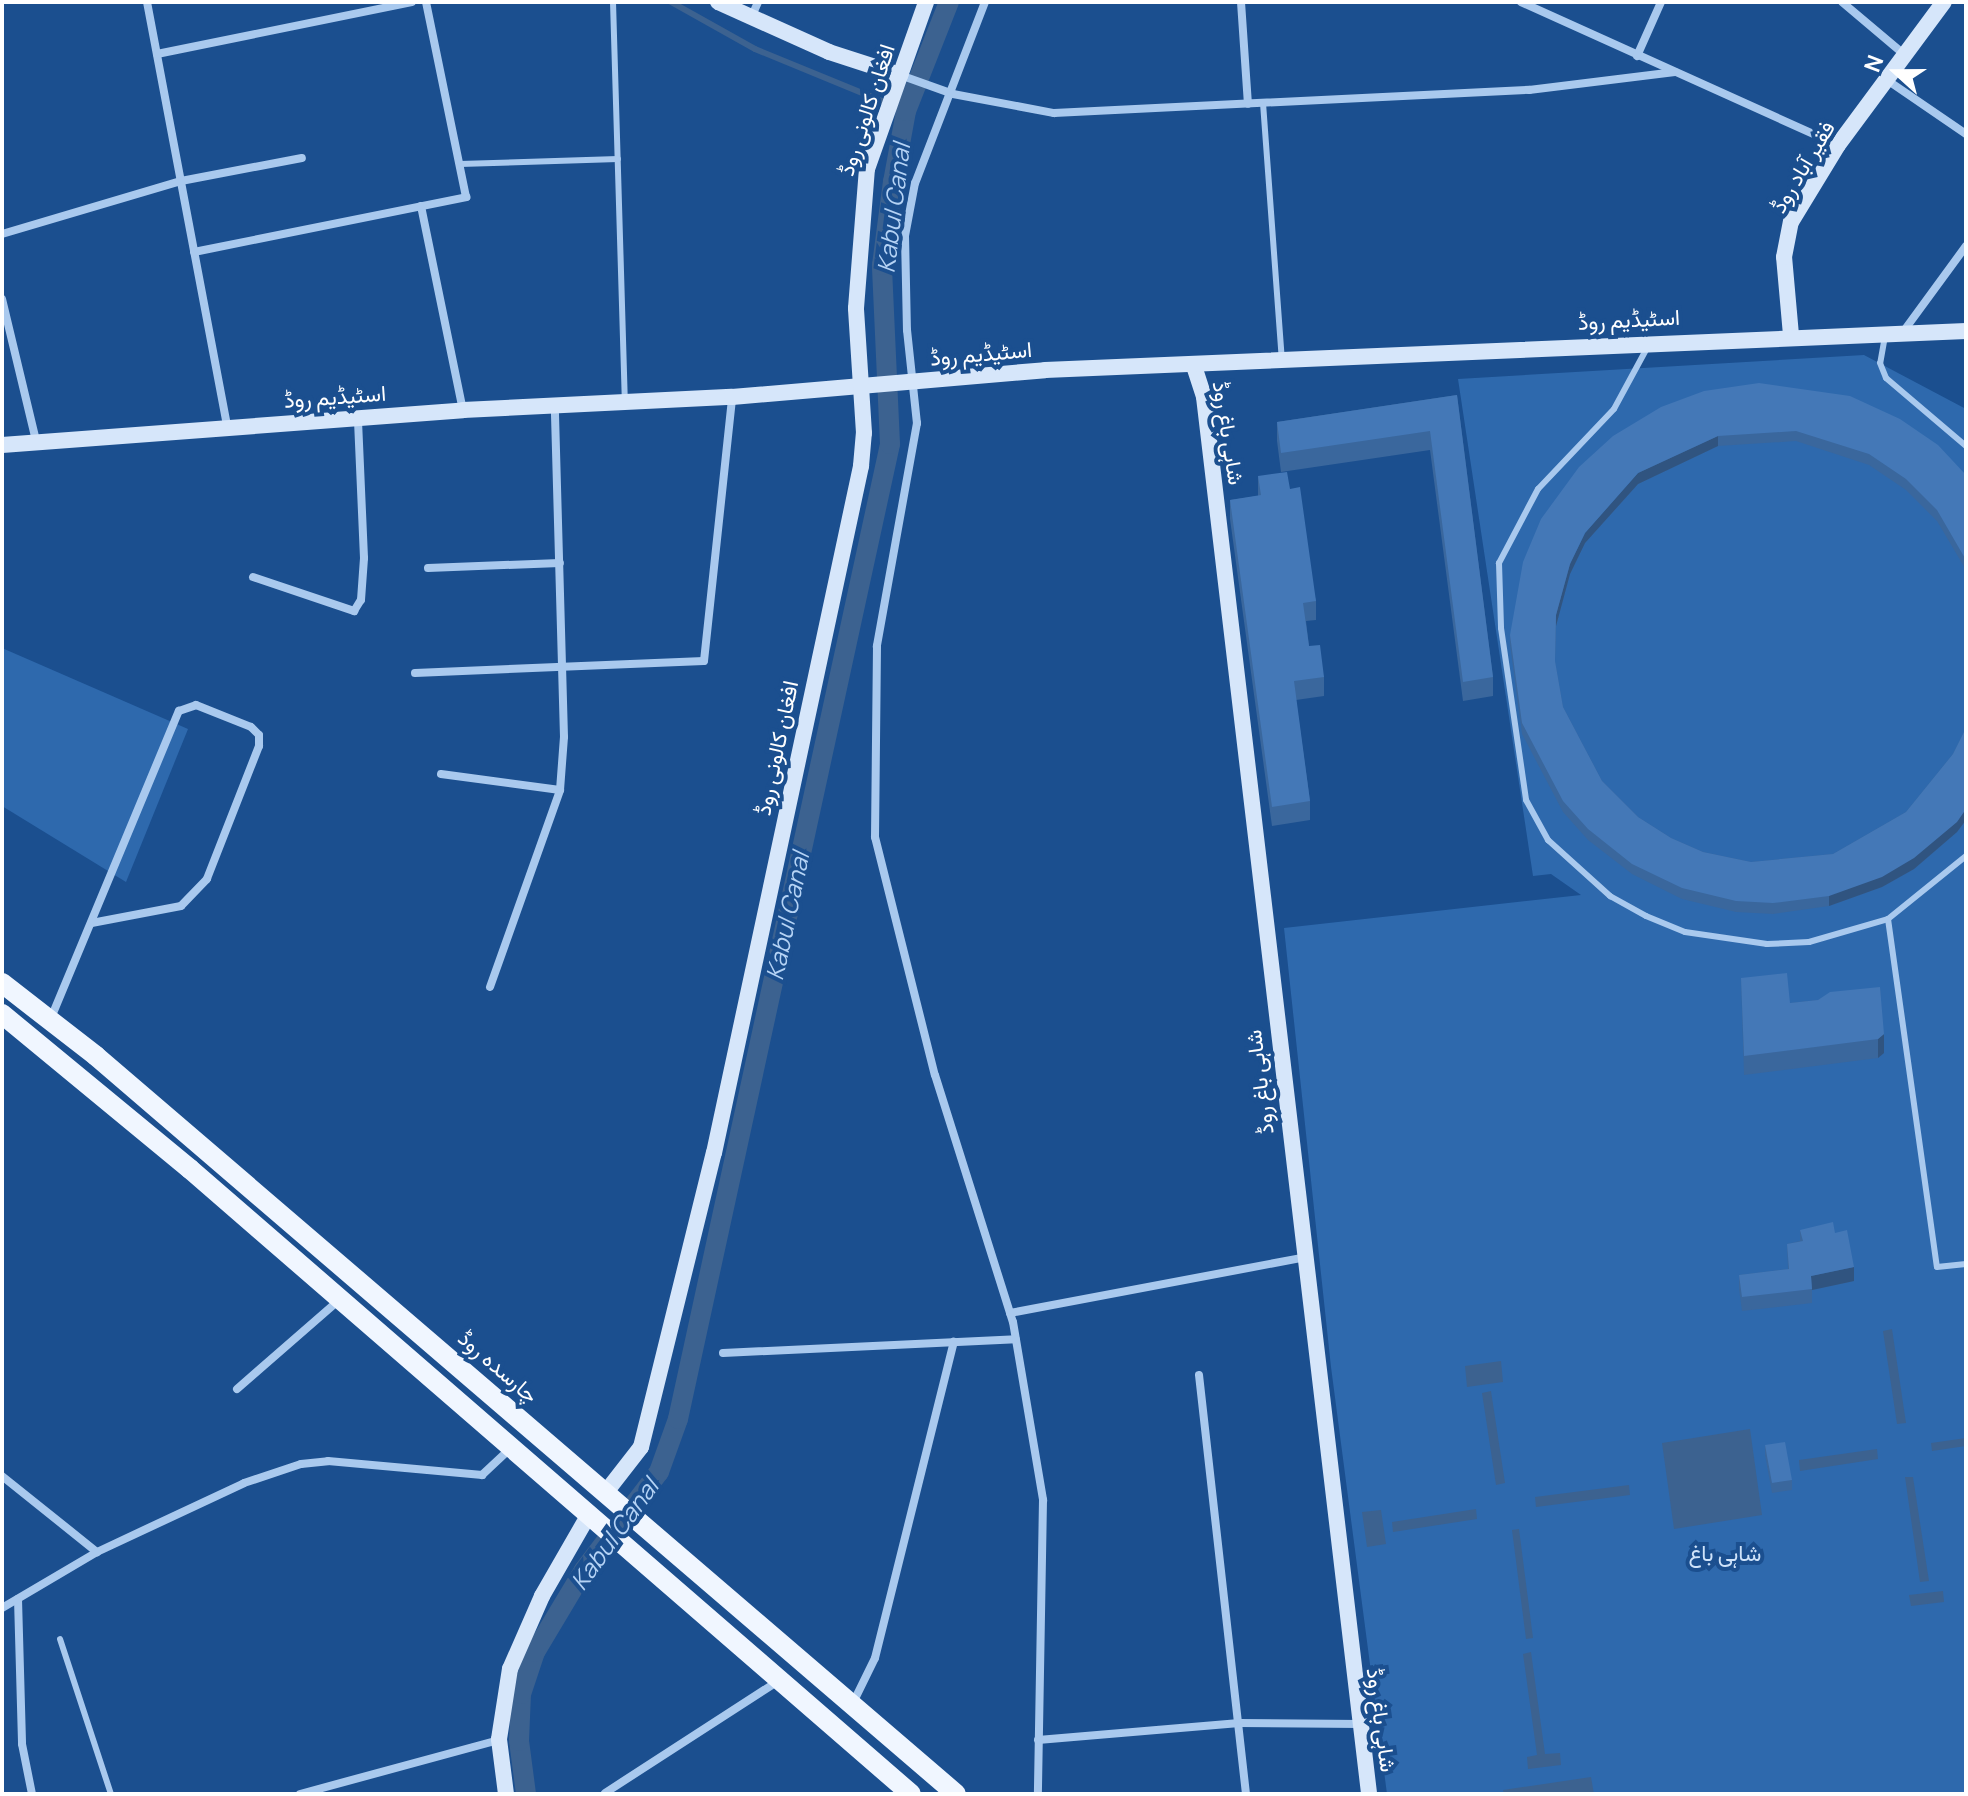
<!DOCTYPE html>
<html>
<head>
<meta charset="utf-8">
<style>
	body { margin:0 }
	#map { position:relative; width:1968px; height:1796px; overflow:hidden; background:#1b4f8f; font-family:Manrope,Vazirmatn,sans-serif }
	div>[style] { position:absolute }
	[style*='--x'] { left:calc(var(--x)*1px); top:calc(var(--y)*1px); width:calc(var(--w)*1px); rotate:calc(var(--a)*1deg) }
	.green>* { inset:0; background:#2e69ad }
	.water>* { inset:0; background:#3c6290 }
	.stream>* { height:6px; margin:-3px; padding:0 3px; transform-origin:3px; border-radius:3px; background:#3c6290 }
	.canal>* { height:20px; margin:-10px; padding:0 10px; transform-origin:10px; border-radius:10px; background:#3c6290 }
	.lane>* { height:6px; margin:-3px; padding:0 3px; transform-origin:3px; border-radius:3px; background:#a9c9ee }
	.street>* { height:8px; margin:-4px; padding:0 4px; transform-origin:4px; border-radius:4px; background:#a9c9ee }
	.secondary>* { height:16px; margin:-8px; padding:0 8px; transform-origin:8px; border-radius:8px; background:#d6e6fa }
	.primary>* { height:20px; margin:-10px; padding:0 10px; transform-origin:10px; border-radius:10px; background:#f0f6ff }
	.wall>* { inset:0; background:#3a679d }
	.shaded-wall>* { inset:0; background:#305480 }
	.building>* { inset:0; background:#4478b7 }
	span { translate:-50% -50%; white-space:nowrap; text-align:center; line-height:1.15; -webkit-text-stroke:8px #1b4f8f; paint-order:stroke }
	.street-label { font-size:22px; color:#fff }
	.park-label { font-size:22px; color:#cfe3fa }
	.water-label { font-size:24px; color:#b5d3f5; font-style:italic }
	.frame { position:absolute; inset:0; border:4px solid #fff; pointer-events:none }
	.north { position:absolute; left:1856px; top:32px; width:80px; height:80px; -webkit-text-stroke:6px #1b4f8f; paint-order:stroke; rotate:291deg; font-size:22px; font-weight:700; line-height:32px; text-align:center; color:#fff }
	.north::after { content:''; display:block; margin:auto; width:28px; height:36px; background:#fff; clip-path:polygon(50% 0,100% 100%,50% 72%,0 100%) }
</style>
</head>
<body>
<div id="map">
	<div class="green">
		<i style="clip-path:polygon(1864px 355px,1966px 409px,1966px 1794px,1387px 1794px,1331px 1367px,1284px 928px,1581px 895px,1551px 874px,1533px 876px,1458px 379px)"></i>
		<i style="clip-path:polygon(2px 648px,188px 729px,126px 882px,2px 806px)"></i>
	</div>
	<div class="water">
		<i style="clip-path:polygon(1892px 1329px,1906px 1423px,1897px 1424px,1883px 1331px)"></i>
		<i style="clip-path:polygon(1501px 1361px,1503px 1382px,1467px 1387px,1465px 1366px)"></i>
		<i style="clip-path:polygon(1491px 1391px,1505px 1483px,1496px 1485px,1482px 1393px)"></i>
		<i style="clip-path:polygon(1750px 1429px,1762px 1515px,1674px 1529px,1662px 1443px)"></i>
		<i style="clip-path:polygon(1966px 1438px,1966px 1446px,1932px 1451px,1931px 1443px)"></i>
		<i style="clip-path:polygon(1877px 1449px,1878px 1459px,1800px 1471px,1799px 1460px)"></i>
		<i style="clip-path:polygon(1905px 1477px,1913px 1477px,1929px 1581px,1920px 1582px)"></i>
		<i style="clip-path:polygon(1629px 1485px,1630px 1495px,1536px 1507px,1535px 1497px)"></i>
		<i style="clip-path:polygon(1476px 1509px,1477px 1519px,1393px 1532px,1392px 1522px)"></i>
		<i style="clip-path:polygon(1381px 1510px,1386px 1544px,1367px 1547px,1362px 1512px)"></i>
		<i style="clip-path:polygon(1519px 1529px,1533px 1638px,1526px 1639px,1512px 1530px)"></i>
		<i style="clip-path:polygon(1943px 1591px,1944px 1602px,1911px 1606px,1909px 1595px)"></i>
		<i style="clip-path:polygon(1531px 1652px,1545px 1754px,1560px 1753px,1561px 1765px,1528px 1769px,1527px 1757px,1537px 1755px,1523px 1654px)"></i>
		<i style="clip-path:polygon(1591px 1777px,1594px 1794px,1504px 1794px,1503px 1790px)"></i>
	</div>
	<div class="stream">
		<i style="--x:671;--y:2;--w:96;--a:29.2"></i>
		<i style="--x:755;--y:49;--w:163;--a:22.3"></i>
	</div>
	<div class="canal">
		<i style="--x:526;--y:1794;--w:53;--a:-97.5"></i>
		<i style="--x:519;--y:1741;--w:47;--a:-87.6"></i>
		<i style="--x:521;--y:1694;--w:44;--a:-71.6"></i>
		<i style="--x:535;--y:1652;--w:96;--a:-59.1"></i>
		<i style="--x:584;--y:1570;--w:123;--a:-52.6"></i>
		<i style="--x:659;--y:1472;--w:56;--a:-70.3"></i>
		<i style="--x:678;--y:1419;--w:998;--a:-77.73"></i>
		<i style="--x:890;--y:444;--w:179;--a:-92.6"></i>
		<i style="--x:882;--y:265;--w:84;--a:-82.5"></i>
		<i style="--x:893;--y:182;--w:72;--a:-79.6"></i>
		<i style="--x:906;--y:111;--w:117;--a:-68.5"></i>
	</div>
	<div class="lane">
		<i style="--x:613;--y:2;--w:399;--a:88.3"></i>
		<i style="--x:1263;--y:103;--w:257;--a:85.8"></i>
		<i style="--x:460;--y:164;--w:158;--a:-1.8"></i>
		<i style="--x:1885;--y:336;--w:27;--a:100"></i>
		<i style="--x:1880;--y:363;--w:16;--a:68"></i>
		<i style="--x:1886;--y:378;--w:105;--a:40.4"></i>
		<i style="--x:1647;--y:348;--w:69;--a:118.4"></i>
		<i style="--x:1614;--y:409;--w:110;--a:133.5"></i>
		<i style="--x:1538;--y:489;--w:84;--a:117.8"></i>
		<i style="--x:1499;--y:563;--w:65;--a:88.2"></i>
		<i style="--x:1501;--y:628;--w:174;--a:81.7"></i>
		<i style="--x:1526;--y:800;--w:46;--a:61.2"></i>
		<i style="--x:1548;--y:840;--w:84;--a:42.1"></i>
		<i style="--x:1610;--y:896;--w:41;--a:29.1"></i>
		<i style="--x:1646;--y:916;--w:42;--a:22.3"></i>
		<i style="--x:1685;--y:932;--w:83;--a:8.3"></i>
		<i style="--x:1767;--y:944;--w:42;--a:-2.7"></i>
		<i style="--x:1809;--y:942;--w:82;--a:-16.2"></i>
		<i style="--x:1888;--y:919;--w:100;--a:-38.9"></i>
		<i style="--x:1888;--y:919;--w:351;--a:82"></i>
		<i style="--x:1937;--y:1267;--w:29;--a:-6"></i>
		<i style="--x:60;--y:1639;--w:163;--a:71.8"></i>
	</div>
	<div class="street">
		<i style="--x:147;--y:2;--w:432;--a:79.3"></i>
		<i style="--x:985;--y:2;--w:194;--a:111.1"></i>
		<i style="--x:915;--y:183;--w:54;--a:100.7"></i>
		<i style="--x:905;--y:236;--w:94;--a:88.8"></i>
		<i style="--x:907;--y:330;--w:94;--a:83.9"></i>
		<i style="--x:917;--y:423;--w:227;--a:100.2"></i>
		<i style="--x:877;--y:646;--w:191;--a:90.6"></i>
		<i style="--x:875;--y:837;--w:245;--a:75.9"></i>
		<i style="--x:935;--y:1075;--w:259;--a:72.5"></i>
		<i style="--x:1013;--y:1322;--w:181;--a:80.4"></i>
		<i style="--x:1043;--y:1500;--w:294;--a:91"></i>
		<i style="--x:1241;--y:2;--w:102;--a:86.1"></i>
		<i style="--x:1521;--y:2;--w:348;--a:24.3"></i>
		<i style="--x:1842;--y:2;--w:82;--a:40.1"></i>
		<i style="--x:751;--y:18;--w:17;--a:-66"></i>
		<i style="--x:157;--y:54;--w:260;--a:-11.5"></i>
		<i style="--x:1637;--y:56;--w:59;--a:-66"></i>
		<i style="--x:900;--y:75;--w:56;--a:19.7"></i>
		<i style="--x:953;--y:94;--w:103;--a:10.7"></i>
		<i style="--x:1054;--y:113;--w:476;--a:-2.8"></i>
		<i style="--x:1529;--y:90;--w:147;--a:-7"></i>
		<i style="--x:1887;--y:80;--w:96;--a:34.4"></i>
		<i style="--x:421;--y:206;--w:208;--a:78.4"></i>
		<i style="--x:2;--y:234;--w:187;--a:-16.5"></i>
		<i style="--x:181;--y:181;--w:123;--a:-10.8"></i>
		<i style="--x:194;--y:252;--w:278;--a:-11.4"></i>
		<i style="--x:466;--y:197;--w:199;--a:-101.6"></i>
		<i style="--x:2;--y:299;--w:146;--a:76.5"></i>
		<i style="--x:1903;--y:332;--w:107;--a:-53.8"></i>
		<i style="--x:428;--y:568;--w:132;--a:-2.2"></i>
		<i style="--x:253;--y:577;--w:107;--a:18.6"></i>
		<i style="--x:354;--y:611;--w:13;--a:-58"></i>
		<i style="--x:361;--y:600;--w:42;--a:-85.9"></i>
		<i style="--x:364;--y:558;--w:140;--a:-92.5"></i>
		<i style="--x:415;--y:673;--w:289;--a:-2.4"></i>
		<i style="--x:704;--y:661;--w:264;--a:-83.9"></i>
		<i style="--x:441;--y:774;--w:120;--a:7.7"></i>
		<i style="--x:490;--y:987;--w:209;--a:-70.4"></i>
		<i style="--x:560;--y:790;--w:53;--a:-85.7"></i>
		<i style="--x:564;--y:737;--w:332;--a:-91.6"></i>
		<i style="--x:51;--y:1018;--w:333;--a:-67.4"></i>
		<i style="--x:179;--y:711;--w:18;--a:-19"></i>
		<i style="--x:196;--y:705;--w:59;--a:21.8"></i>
		<i style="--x:251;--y:727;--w:11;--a:45"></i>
		<i style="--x:259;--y:735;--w:11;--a:90"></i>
		<i style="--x:259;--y:746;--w:143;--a:111.4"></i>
		<i style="--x:207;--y:879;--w:37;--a:134"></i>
		<i style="--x:181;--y:906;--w:91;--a:169.2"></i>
		<i style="--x:1010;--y:1313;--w:297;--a:-10.7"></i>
		<i style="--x:723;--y:1353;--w:293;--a:-2.7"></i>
		<i style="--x:1199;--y:1375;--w:422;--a:83.6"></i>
		<i style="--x:237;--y:1389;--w:134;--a:-41.1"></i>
		<i style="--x:2;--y:1476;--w:122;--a:38.7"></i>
		<i style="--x:18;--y:1599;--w:145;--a:88.4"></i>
		<i style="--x:22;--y:1744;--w:51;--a:78.7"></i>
		<i style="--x:2;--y:1608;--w:110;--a:-30.5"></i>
		<i style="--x:97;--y:1552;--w:162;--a:-25.1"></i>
		<i style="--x:244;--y:1483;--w:60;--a:-18.4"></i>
		<i style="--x:301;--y:1464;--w:27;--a:-6"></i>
		<i style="--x:328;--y:1461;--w:155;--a:5.2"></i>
		<i style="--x:482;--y:1475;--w:37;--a:-43"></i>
		<i style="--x:852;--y:1705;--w:52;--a:-63.9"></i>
		<i style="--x:875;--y:1658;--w:326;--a:-76"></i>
		<i style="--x:1038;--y:1740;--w:202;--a:-4.8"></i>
		<i style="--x:1239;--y:1723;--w:122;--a:0.5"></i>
		<i style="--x:605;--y:1793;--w:208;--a:-32.9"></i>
		<i style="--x:300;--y:1794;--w:206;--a:-15.2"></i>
	</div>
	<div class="secondary">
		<i style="--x:718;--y:2;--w:122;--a:24.2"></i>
		<i style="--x:829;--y:52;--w:75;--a:17.9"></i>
		<i style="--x:1791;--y:335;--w:78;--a:-95.1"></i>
		<i style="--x:1784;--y:257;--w:36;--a:-79"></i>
		<i style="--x:1791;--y:222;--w:90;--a:-58.6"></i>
		<i style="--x:1838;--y:145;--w:178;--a:-53.5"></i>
		<i style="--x:1194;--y:366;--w:33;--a:72"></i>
		<i style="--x:1204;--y:397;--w:1407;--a:83.26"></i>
		<i style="--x:2;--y:445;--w:462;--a:-4.3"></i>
		<i style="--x:463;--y:410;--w:269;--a:-2.8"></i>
		<i style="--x:732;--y:397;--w:314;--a:-4.9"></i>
		<i style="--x:1045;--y:370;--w:922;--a:-2.42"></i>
		<i style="--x:606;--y:1492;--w:57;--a:-52.1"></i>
		<i style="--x:641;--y:1447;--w:303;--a:-76.1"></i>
		<i style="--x:714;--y:1153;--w:703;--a:-77.92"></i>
		<i style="--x:861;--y:466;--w:33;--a:-85"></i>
		<i style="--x:864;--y:433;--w:125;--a:-93.7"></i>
		<i style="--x:856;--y:308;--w:139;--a:-85.5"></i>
		<i style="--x:867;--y:169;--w:177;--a:-70.5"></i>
		<i style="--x:506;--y:1794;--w:55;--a:-97.3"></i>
		<i style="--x:499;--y:1739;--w:71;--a:-81.1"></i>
		<i style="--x:510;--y:1669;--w:80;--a:-66.3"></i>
		<i style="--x:542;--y:1596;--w:92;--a:-60.1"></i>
	</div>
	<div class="primary">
		<i style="--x:2;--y:983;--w:119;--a:37.8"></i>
		<i style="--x:96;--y:1056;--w:1133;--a:40.63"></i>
		<i style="--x:2;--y:1014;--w:244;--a:39.5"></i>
		<i style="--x:190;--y:1169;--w:954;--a:40.92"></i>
	</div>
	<div class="wall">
		<i style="clip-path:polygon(1704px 391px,1966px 475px,1966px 570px,1937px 521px,1906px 490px,1869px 465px,1796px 441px,1718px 446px,1638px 484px,1585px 543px,1570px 574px,1556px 626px,1555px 662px,1563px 707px,1602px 781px,1638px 817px,1671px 838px,1703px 852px,1751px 862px,1833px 854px,1906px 812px,1953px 754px,1966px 728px,1966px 820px,1957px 832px,1914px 869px,1882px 887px,1829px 906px,1773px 914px,1736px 912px,1682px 899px,1632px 874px,1588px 840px,1563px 812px,1522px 734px,1510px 645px,1510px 635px)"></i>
		<i style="clip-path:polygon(1457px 395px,1493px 677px,1493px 696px,1463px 701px,1430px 450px,1281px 472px,1277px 441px,1277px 422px)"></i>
		<i style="clip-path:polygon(1258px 476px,1290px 489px,1316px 601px,1316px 620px,1306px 621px,1309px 646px,1324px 677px,1324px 696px,1296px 700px,1310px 801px,1310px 820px,1272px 826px,1230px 519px,1230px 500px,1258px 496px)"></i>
		<i style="clip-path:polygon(1741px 978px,1790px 1003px,1818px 1000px,1880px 987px,1884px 1053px,1878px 1058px,1744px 1075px)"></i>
		<i style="clip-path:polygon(1800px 1230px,1835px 1233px,1854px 1281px,1812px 1290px,1812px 1303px,1742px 1311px,1739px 1289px,1739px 1275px,1788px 1269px,1787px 1244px,1800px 1241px)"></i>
		<i style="clip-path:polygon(1765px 1445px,1792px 1480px,1792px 1490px,1772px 1493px,1765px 1455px)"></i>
	</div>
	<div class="shaded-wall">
		<i style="clip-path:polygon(1718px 436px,1718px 446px,1638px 484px,1585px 543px,1570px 574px,1556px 626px,1556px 615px,1570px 564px,1585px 533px,1638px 473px)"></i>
		<i style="clip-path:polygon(1966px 809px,1966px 820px,1957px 832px,1914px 869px,1882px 887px,1829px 906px,1829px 896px)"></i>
		<i style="clip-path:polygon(1884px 1034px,1884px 1053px,1878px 1058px,1878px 1039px)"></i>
		<i style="clip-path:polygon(1854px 1267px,1854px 1281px,1812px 1290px,1811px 1276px)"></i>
	</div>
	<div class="building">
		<i style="clip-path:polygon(1759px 383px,1850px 396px,1900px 419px,1938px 445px,1966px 475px,1966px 560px,1937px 510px,1906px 479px,1869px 454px,1796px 431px,1718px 436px,1638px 473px,1585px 533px,1570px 564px,1556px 615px,1555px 661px,1563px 707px,1602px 781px,1638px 817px,1671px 838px,1703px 852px,1751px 862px,1833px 854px,1906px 812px,1953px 754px,1966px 728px,1966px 809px,1957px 822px,1914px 858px,1882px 877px,1829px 896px,1773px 903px,1736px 901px,1682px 888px,1632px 864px,1588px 829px,1563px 801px,1522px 723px,1510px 635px,1523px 562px,1541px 519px,1579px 467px,1613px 436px,1661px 407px,1704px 391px)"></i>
		<i style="clip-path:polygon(1457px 395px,1493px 677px,1463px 682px,1430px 431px,1281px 453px,1277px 422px)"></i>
		<i style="clip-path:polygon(1287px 472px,1290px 489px,1300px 487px,1316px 601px,1303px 603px,1309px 646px,1320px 645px,1324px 677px,1294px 681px,1310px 801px,1272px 807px,1230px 500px,1261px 495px,1258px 476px)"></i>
		<i style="clip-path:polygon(1787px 973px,1790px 1003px,1818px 1000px,1830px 992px,1880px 987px,1884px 1034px,1878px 1039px,1744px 1056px,1741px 978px)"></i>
		<i style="clip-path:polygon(1833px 1222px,1835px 1233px,1847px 1230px,1854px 1267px,1811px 1276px,1812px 1289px,1742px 1297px,1739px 1275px,1789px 1269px,1787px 1244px,1803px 1241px,1800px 1230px)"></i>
		<i style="clip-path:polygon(1785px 1442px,1792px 1480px,1772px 1483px,1765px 1445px)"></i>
	</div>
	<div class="street-label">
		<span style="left:867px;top:110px;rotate:-72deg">افغان کالونی روڈ</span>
		<span style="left:1803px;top:167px;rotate:-59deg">فقیر آباد روڈ</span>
		<span style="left:1629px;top:320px;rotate:-3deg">اسٹیڈیم روڈ</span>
		<span style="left:981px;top:354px;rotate:-5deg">اسٹیڈیم روڈ</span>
		<span style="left:335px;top:397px;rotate:-4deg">اسٹیڈیم روڈ</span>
		<span style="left:1228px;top:433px;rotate:81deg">شاہی باغ روڈ</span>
		<span style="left:777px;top:748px;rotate:-78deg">افغان کالونی روڈ</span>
		<span style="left:1260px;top:1082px;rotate:-97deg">شاہی باغ روڈ</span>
		<span style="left:498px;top:1367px;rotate:41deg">چارسدہ روڈ</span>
		<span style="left:1381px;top:1720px;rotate:82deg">شاہی باغ روڈ</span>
	</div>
	<div class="park-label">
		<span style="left:1725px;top:1554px">شاہی باغ</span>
	</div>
	<div class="water-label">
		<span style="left:893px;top:208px;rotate:-83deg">Kabul Canal</span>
		<span style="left:787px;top:916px;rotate:-78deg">Kabul Canal</span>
		<span style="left:614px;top:1534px;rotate:-54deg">Kabul Canal</span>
	</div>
	<div class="frame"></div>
	<div class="north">N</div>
</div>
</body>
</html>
